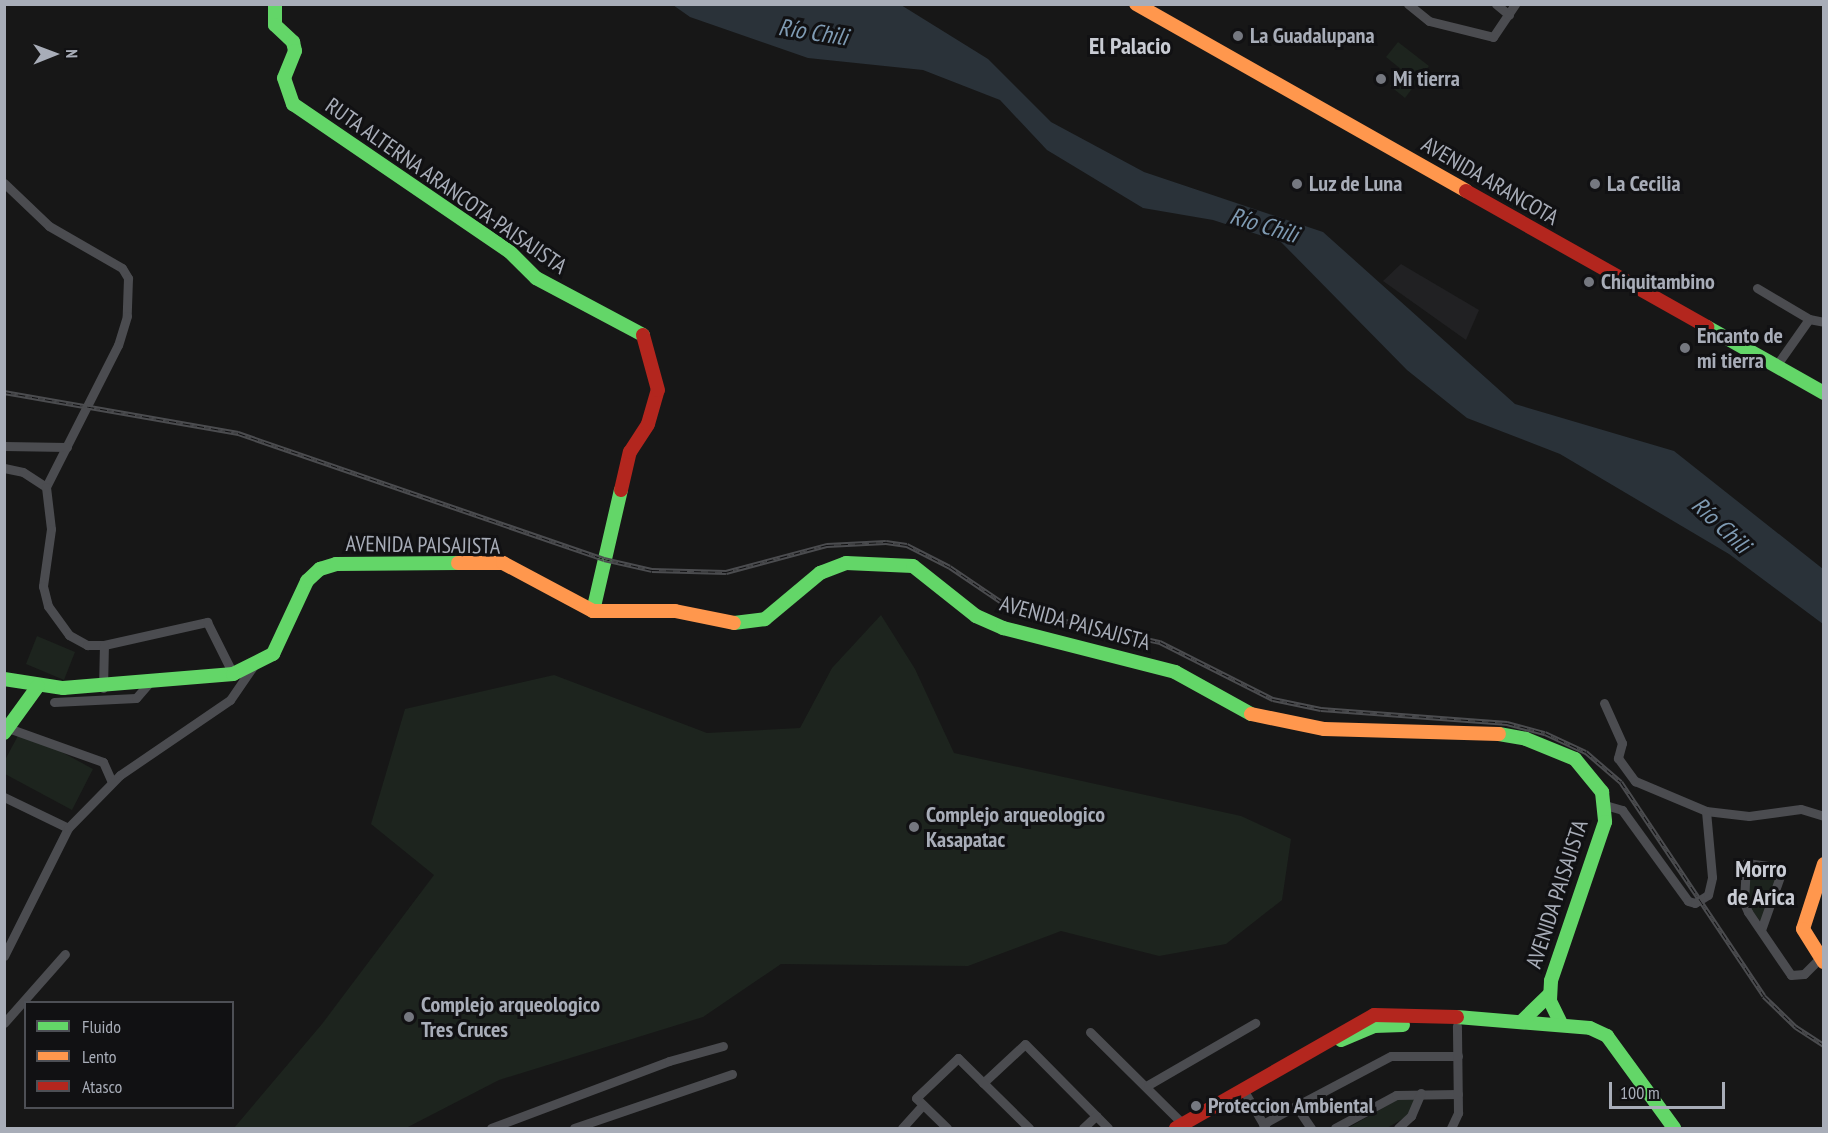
<!DOCTYPE html>
<html>
<head>
<meta charset="utf-8">
<style>
	body { margin:0 }
	#map { position:relative; width:1828px; height:1133px; overflow:hidden; background:#171717; font-family:"PT Sans Narrow",sans-serif }
	div>[style] { position:absolute }
	[style*='--x'] { left:calc(var(--x)*1px); top:calc(var(--y)*1px); width:calc(var(--w)*1px); rotate:calc(var(--a)*1deg) }
	.built>* { inset:0; background:#212123 }
	.green>* { inset:0; background:#1d241e }
	.water>* { inset:0; background:#2a3239 }
	.street>* { height:9px; margin:-4.5px; padding:0 4.5px; transform-origin:4.5px; border-radius:4.5px; background:#4b4c50 }
	.fast>* { height:14px; margin:-7px; padding:0 7px; transform-origin:7px; border-radius:7px; background:#63d668 }
	.slow>* { height:14px; margin:-7px; padding:0 7px; transform-origin:7px; border-radius:7px; background:#ff974d }
	.jam>* { height:14px; margin:-7px; padding:0 7px; transform-origin:7px; border-radius:7px; background:#b3261e }
	.rail>* { height:4.5px; margin-top:-2.25px; transform-origin:0; background:repeating-linear-gradient(90deg,#111113 0 7px,#4b4c4f 0 14px); box-sizing:border-box; border-block:2px solid #4b4c4f }
	.dots>* { width:16px; height:16px; translate:-50% -50%; box-sizing:border-box; border:3px solid #111113; border-radius:50% }
	span { translate:-50% -50%; white-space:nowrap; text-align:center; line-height:1.15; -webkit-text-stroke:6px #111113; paint-order:stroke }
	.poi-label { font-size:22px; color:#a8adb8; font-weight:700 }
	.left { translate:0 -50%; text-align:left }
	.street-label { font-size:22px; color:#a8adb8 }
	.water-label { font-size:24px; color:#7f9bb3; font-style:italic }
	.neighbourhood-label { font-size:24px; color:#c9ccd4; font-weight:700 }
	.frame { position:absolute; inset:0; border:6px solid #a8adb8; pointer-events:none }
	.legend { position:absolute; left:24px; top:1001px; width:210px; height:108px; box-sizing:border-box; background:#111113; border:2px solid #4d4f55; margin:0; padding:8px 10px; list-style:none; font-size:18px; color:#a8adb8 }
	.legend li { display:flex; align-items:center; gap:12px; height:30px }
	.legend b { width:30px; border:2px solid #4d4f55 }
	.north { position:absolute; left:24px; top:24px; width:60px; height:60px; -webkit-text-stroke:4px #111113; paint-order:stroke; rotate:89deg; font-size:16px; font-weight:700; line-height:24px; text-align:center; color:#a8adb8 }
	.north::after { content:''; display:block; margin:auto; width:21px; height:27px; background:#a8adb8; clip-path:polygon(50% 0,100% 100%,50% 72%,0 100%) }
	.scale { position:absolute; left:1609px; top:1082px; width:116px; height:27px; box-sizing:border-box; border:3px solid #a8adb8; border-top:0; padding-left:8px; font-size:18px; line-height:21px; white-space:nowrap; color:#a8adb8; -webkit-text-stroke:4px #111113; paint-order:stroke }
</style>
</head>
<body>
<div id="map">
	<div class="built">
		<i style="clip-path:polygon(1401px 264px,1479px 310px,1466px 340px,1383px 281px)"></i>
	</div>
	<div class="green">
		<i style="clip-path:polygon(1398px 42px,1429px 66px,1405px 98px,1390px 86px,1402px 70px,1386px 57px)"></i>
		<i style="clip-path:polygon(881px 615px,915px 669px,954px 753px,1241px 816px,1291px 839px,1282px 900px,1226px 944px,1159px 956px,1061px 931px,968px 966px,781px 964px,703px 1017px,499px 1080px,406px 1128px,234px 1128px,322px 1024px,434px 875px,371px 824px,405px 709px,554px 675px,707px 733px,800px 728px,832px 668px)"></i>
		<i style="clip-path:polygon(37px 636px,75px 652px,64px 680px,26px 664px)"></i>
		<i style="clip-path:polygon(21px 730px,93px 769px,72px 810px,5px 774px,5px 760px)"></i>
		<i style="clip-path:polygon(1751px 867px,1778px 876px,1761px 922px,1747px 904px,1747px 874px)"></i>
		<i style="clip-path:polygon(1418px 1097px,1409px 1115px,1387px 1128px,1348px 1128px,1399px 1099px)"></i>
	</div>
	<div class="water">
		<i style="clip-path:polygon(673px 5px,901px 5px,988px 59px,1051px 122px,1144px 172px,1323px 232px,1515px 404px,1674px 451px,1823px 569px,1823px 624px,1729px 554px,1560px 454px,1467px 418px,1407px 370px,1281px 242px,1213px 220px,1143px 208px,1047px 150px,1000px 100px,923px 70px,808px 58px,690px 17px)"></i>
	</div>
	<div class="street">
		<i style="--x:1408;--y:4;--w:27;--a:39"></i>
		<i style="--x:1429;--y:21;--w:66;--a:14"></i>
		<i style="--x:1493;--y:37;--w:40;--a:-56"></i>
		<i style="--x:1496;--y:4;--w:17;--a:40"></i>
		<i style="--x:4;--y:183;--w:62;--a:43.7"></i>
		<i style="--x:49;--y:226;--w:84;--a:29.9"></i>
		<i style="--x:122;--y:268;--w:12;--a:59"></i>
		<i style="--x:128;--y:278;--w:38;--a:92"></i>
		<i style="--x:127;--y:316;--w:30;--a:107"></i>
		<i style="--x:118;--y:345;--w:159;--a:116.9"></i>
		<i style="--x:1757;--y:288;--w:61;--a:30.8"></i>
		<i style="--x:1809;--y:319;--w:15;--a:11"></i>
		<i style="--x:1776;--y:366;--w:57;--a:-54.9"></i>
		<i style="--x:4;--y:446;--w:63;--a:0.9"></i>
		<i style="--x:4;--y:468;--w:19;--a:12"></i>
		<i style="--x:23;--y:472;--w:27;--a:33"></i>
		<i style="--x:46;--y:487;--w:42;--a:83.2"></i>
		<i style="--x:51;--y:529;--w:58;--a:98"></i>
		<i style="--x:43;--y:586;--w:21;--a:76"></i>
		<i style="--x:48;--y:606;--w:36;--a:54"></i>
		<i style="--x:69;--y:635;--w:21;--a:29"></i>
		<i style="--x:87;--y:645;--w:17;--a:0"></i>
		<i style="--x:104;--y:645;--w:106;--a:-12.6"></i>
		<i style="--x:207;--y:622;--w:58;--a:63.4"></i>
		<i style="--x:103;--y:688;--w:43;--a:-88.7"></i>
		<i style="--x:54;--y:702;--w:82;--a:-2.8"></i>
		<i style="--x:136;--y:698;--w:23;--a:-49"></i>
		<i style="--x:1604;--y:703;--w:44;--a:65.8"></i>
		<i style="--x:1622;--y:743;--w:16;--a:105"></i>
		<i style="--x:1618;--y:758;--w:29;--a:54"></i>
		<i style="--x:1635;--y:781;--w:77;--a:22.9"></i>
		<i style="--x:1706;--y:811;--w:43;--a:6.6"></i>
		<i style="--x:1749;--y:816;--w:52;--a:-7.7"></i>
		<i style="--x:1801;--y:809;--w:24;--a:17"></i>
		<i style="--x:8;--y:728;--w:101;--a:19.7"></i>
		<i style="--x:103;--y:762;--w:22;--a:66"></i>
		<i style="--x:4;--y:797;--w:71;--a:25.8"></i>
		<i style="--x:1605;--y:805;--w:18;--a:16"></i>
		<i style="--x:1622;--y:810;--w:112;--a:54"></i>
		<i style="--x:1688;--y:901;--w:7;--a:16"></i>
		<i style="--x:1695;--y:903;--w:15;--a:-32"></i>
		<i style="--x:1708;--y:895;--w:18;--a:-77"></i>
		<i style="--x:1712;--y:877;--w:66;--a:-95.2"></i>
		<i style="--x:1761;--y:930;--w:66;--a:-70.5"></i>
		<i style="--x:1783;--y:868;--w:37;--a:-172"></i>
		<i style="--x:1746;--y:863;--w:40;--a:92.9"></i>
		<i style="--x:1744;--y:903;--w:10;--a:66"></i>
		<i style="--x:1748;--y:912;--w:76;--a:55.7"></i>
		<i style="--x:1791;--y:975;--w:13;--a:-4"></i>
		<i style="--x:1804;--y:974;--w:23;--a:-45"></i>
		<i style="--x:4;--y:956;--w:143;--a:-63.4"></i>
		<i style="--x:68;--y:828;--w:74;--a:-45.5"></i>
		<i style="--x:120;--y:775;--w:133;--a:-34.3"></i>
		<i style="--x:230;--y:700;--w:42;--a:-55.6"></i>
		<i style="--x:4;--y:1023;--w:92;--a:-48.5"></i>
		<i style="--x:1090;--y:1032;--w:135;--a:44.7"></i>
		<i style="--x:983;--y:1083;--w:57;--a:-42.9"></i>
		<i style="--x:1025;--y:1044;--w:118;--a:45.3"></i>
		<i style="--x:1148;--y:1085;--w:124;--a:-30.1"></i>
		<i style="--x:1244;--y:1091;--w:42;--a:59.7"></i>
		<i style="--x:1296;--y:1106;--w:107;--a:-27.8"></i>
		<i style="--x:1391;--y:1056;--w:67;--a:0"></i>
		<i style="--x:1263;--y:1124;--w:38;--a:-29"></i>
		<i style="--x:1296;--y:1106;--w:27;--a:56"></i>
		<i style="--x:491;--y:1128;--w:190;--a:-20.6"></i>
		<i style="--x:669;--y:1061;--w:56;--a:-15.5"></i>
		<i style="--x:574;--y:1128;--w:167;--a:-18.9"></i>
		<i style="--x:902;--y:1128;--w:31;--a:-48"></i>
		<i style="--x:947;--y:1128;--w:43;--a:-135.9"></i>
		<i style="--x:916;--y:1098;--w:58;--a:-43.6"></i>
		<i style="--x:958;--y:1058;--w:100;--a:44.6"></i>
		<i style="--x:1083;--y:1128;--w:18;--a:-43"></i>
		<i style="--x:1335;--y:1128;--w:69;--a:-28.4"></i>
		<i style="--x:1396;--y:1095;--w:62;--a:-0.9"></i>
		<i style="--x:1398;--y:1128;--w:18;--a:-43"></i>
		<i style="--x:1411;--y:1116;--w:25;--a:-67"></i>
		<i style="--x:1451;--y:1128;--w:17;--a:-65"></i>
		<i style="--x:1458;--y:1113;--w:87;--a:-90.7"></i>
	</div>
	<div class="fast">
		<i style="--x:275;--y:4;--w:21;--a:90"></i>
		<i style="--x:275;--y:25;--w:25;--a:43"></i>
		<i style="--x:293;--y:42;--w:9;--a:77"></i>
		<i style="--x:295;--y:51;--w:29;--a:112"></i>
		<i style="--x:284;--y:78;--w:28;--a:71"></i>
		<i style="--x:293;--y:104;--w:263;--a:34.3"></i>
		<i style="--x:510;--y:252;--w:37;--a:45"></i>
		<i style="--x:536;--y:278;--w:121;--a:28"></i>
		<i style="--x:1707;--y:327;--w:134;--a:29.4"></i>
		<i style="--x:593;--y:611;--w:124;--a:-77"></i>
		<i style="--x:734;--y:623;--w:31;--a:-7"></i>
		<i style="--x:765;--y:619;--w:72;--a:-39.9"></i>
		<i style="--x:820;--y:573;--w:28;--a:-21"></i>
		<i style="--x:846;--y:563;--w:67;--a:2.6"></i>
		<i style="--x:913;--y:566;--w:80;--a:38.4"></i>
		<i style="--x:976;--y:616;--w:30;--a:24"></i>
		<i style="--x:1003;--y:628;--w:178;--a:14.3"></i>
		<i style="--x:1175;--y:672;--w:87;--a:28.9"></i>
		<i style="--x:4;--y:679;--w:60;--a:8.7"></i>
		<i style="--x:63;--y:688;--w:171;--a:-4.7"></i>
		<i style="--x:233;--y:674;--w:45;--a:-26.6"></i>
		<i style="--x:273;--y:654;--w:81;--a:-65"></i>
		<i style="--x:307;--y:581;--w:18;--a:-43"></i>
		<i style="--x:320;--y:569;--w:17;--a:-17"></i>
		<i style="--x:336;--y:564;--w:122;--a:-0.5"></i>
		<i style="--x:4;--y:733;--w:58;--a:-54.1"></i>
		<i style="--x:1499;--y:734;--w:27;--a:10"></i>
		<i style="--x:1526;--y:739;--w:53;--a:22.2"></i>
		<i style="--x:1575;--y:759;--w:43;--a:50.7"></i>
		<i style="--x:1602;--y:792;--w:30;--a:84"></i>
		<i style="--x:1605;--y:822;--w:168;--a:108.8"></i>
		<i style="--x:1551;--y:981;--w:20;--a:93"></i>
		<i style="--x:1550;--y:1001;--w:25;--a:64"></i>
		<i style="--x:1457;--y:1017;--w:133;--a:4.7"></i>
		<i style="--x:1590;--y:1028;--w:19;--a:25"></i>
		<i style="--x:1607;--y:1036;--w:114;--a:53.9"></i>
		<i style="--x:1521;--y:1022;--w:39;--a:-44"></i>
		<i style="--x:1341;--y:1040;--w:36;--a:-23"></i>
		<i style="--x:1374;--y:1026;--w:29;--a:-2"></i>
	</div>
	<div class="slow">
		<i style="--x:1136;--y:4;--w:379;--a:29.5"></i>
		<i style="--x:458;--y:563;--w:45;--a:0"></i>
		<i style="--x:503;--y:563;--w:102;--a:28.1"></i>
		<i style="--x:593;--y:611;--w:82;--a:0"></i>
		<i style="--x:675;--y:611;--w:60;--a:11.5"></i>
		<i style="--x:1251;--y:714;--w:75;--a:11.6"></i>
		<i style="--x:1324;--y:729;--w:175;--a:1.6"></i>
		<i style="--x:1824;--y:864;--w:68;--a:107.9"></i>
		<i style="--x:1803;--y:929;--w:39;--a:58"></i>
	</div>
	<div class="jam">
		<i style="--x:1466;--y:191;--w:277;--a:29.4"></i>
		<i style="--x:621;--y:490;--w:39;--a:-77"></i>
		<i style="--x:630;--y:452;--w:33;--a:-57"></i>
		<i style="--x:648;--y:424;--w:35;--a:-74"></i>
		<i style="--x:658;--y:390;--w:57;--a:-105.3"></i>
		<i style="--x:1176;--y:1128;--w:228;--a:-29.7"></i>
		<i style="--x:1374;--y:1015;--w:83;--a:1.4"></i>
	</div>
	<div class="rail">
		<i style="--x:4;--y:392;--w:238;--a:9.9"></i>
		<i style="--x:238;--y:433;--w:387;--a:19"></i>
		<i style="--x:604;--y:559;--w:49;--a:12.9"></i>
		<i style="--x:652;--y:570;--w:74;--a:1.5"></i>
		<i style="--x:726;--y:572;--w:105;--a:-15"></i>
		<i style="--x:827;--y:545;--w:59;--a:-2.9"></i>
		<i style="--x:886;--y:542;--w:21;--a:8"></i>
		<i style="--x:907;--y:545;--w:48;--a:27.1"></i>
		<i style="--x:950;--y:567;--w:75;--a:34.1"></i>
		<i style="--x:1012;--y:609;--w:152;--a:12.6"></i>
		<i style="--x:1160;--y:642;--w:127;--a:26.8"></i>
		<i style="--x:1273;--y:699;--w:49;--a:11.8"></i>
		<i style="--x:1321;--y:709;--w:187;--a:4.3"></i>
		<i style="--x:1507;--y:723;--w:39;--a:15"></i>
		<i style="--x:1545;--y:733;--w:45;--a:24.9"></i>
		<i style="--x:1586;--y:752;--w:46;--a:40.6"></i>
		<i style="--x:1621;--y:782;--w:257;--a:56.2"></i>
		<i style="--x:1764;--y:996;--w:45;--a:44.1"></i>
		<i style="--x:1796;--y:1027;--w:33;--a:33"></i>
	</div>
	<div class="dots">
		<i style="left:1238px;top:36px;background:#757880"></i>
		<i style="left:1381px;top:79px;background:#757880"></i>
		<i style="left:1297px;top:184px;background:#757880"></i>
		<i style="left:1595px;top:184px;background:#757880"></i>
		<i style="left:1589px;top:282px;background:#757880"></i>
		<i style="left:1685px;top:348px;background:#757880"></i>
		<i style="left:914px;top:827px;background:#757880"></i>
		<i style="left:409px;top:1017px;background:#757880"></i>
		<i style="left:1196px;top:1106px;background:#757880"></i>
	</div>
	<div class="poi-label">
		<span class="left" style="left:1250px;top:36px">La Guadalupana</span>
		<span class="left" style="left:1393px;top:79px">Mi tierra</span>
		<span class="left" style="left:1309px;top:184px">Luz de Luna</span>
		<span class="left" style="left:1607px;top:184px">La Cecilia</span>
		<span class="left" style="left:1601px;top:282px">Chiquitambino</span>
		<span class="left" style="left:1697px;top:348px">Encanto de<br>mi tierra</span>
		<span class="left" style="left:926px;top:827px">Complejo arqueologico<br>Kasapatac</span>
		<span class="left" style="left:421px;top:1017px">Complejo arqueologico<br>Tres Cruces</span>
		<span class="left" style="left:1208px;top:1106px">Proteccion Ambiental</span>
	</div>
	<div class="street-label">
		<span style="left:1490px;top:181px;rotate:30deg">AVENIDA ARANCOTA</span>
		<span style="left:446px;top:186px;rotate:35deg">RUTA ALTERNA ARANCOTA-PAISAJISTA</span>
		<span style="left:423px;top:545px;rotate:1deg">AVENIDA PAISAJISTA</span>
		<span style="left:1075px;top:623px;rotate:15deg">AVENIDA PAISAJISTA</span>
		<span style="left:1557px;top:894px;rotate:-72deg">AVENIDA PAISAJISTA</span>
	</div>
	<div class="water-label">
		<span style="left:813px;top:32px;rotate:9deg">Río Chili</span>
		<span style="left:1264px;top:225px;rotate:17deg">Río Chili</span>
		<span style="left:1721px;top:525px;rotate:43deg">Río Chili</span>
	</div>
	<div class="neighbourhood-label">
		<span style="left:1130px;top:46px">El Palacio</span>
		<span style="left:1761px;top:883px">Morro<br>de Arica</span>
	</div>
	<div class="frame"></div>
	<ul class="legend">
	<li><b style="height:8px;background:#63d668"></b>Fluido</li>
	<li><b style="height:8px;background:#ff974d"></b>Lento</li>
	<li><b style="height:8px;background:#b3261e"></b>Atasco</li>
	</ul>
	<div class="north">N</div>
	<div class="scale">100 m</div>
</div>
</body>
</html>
